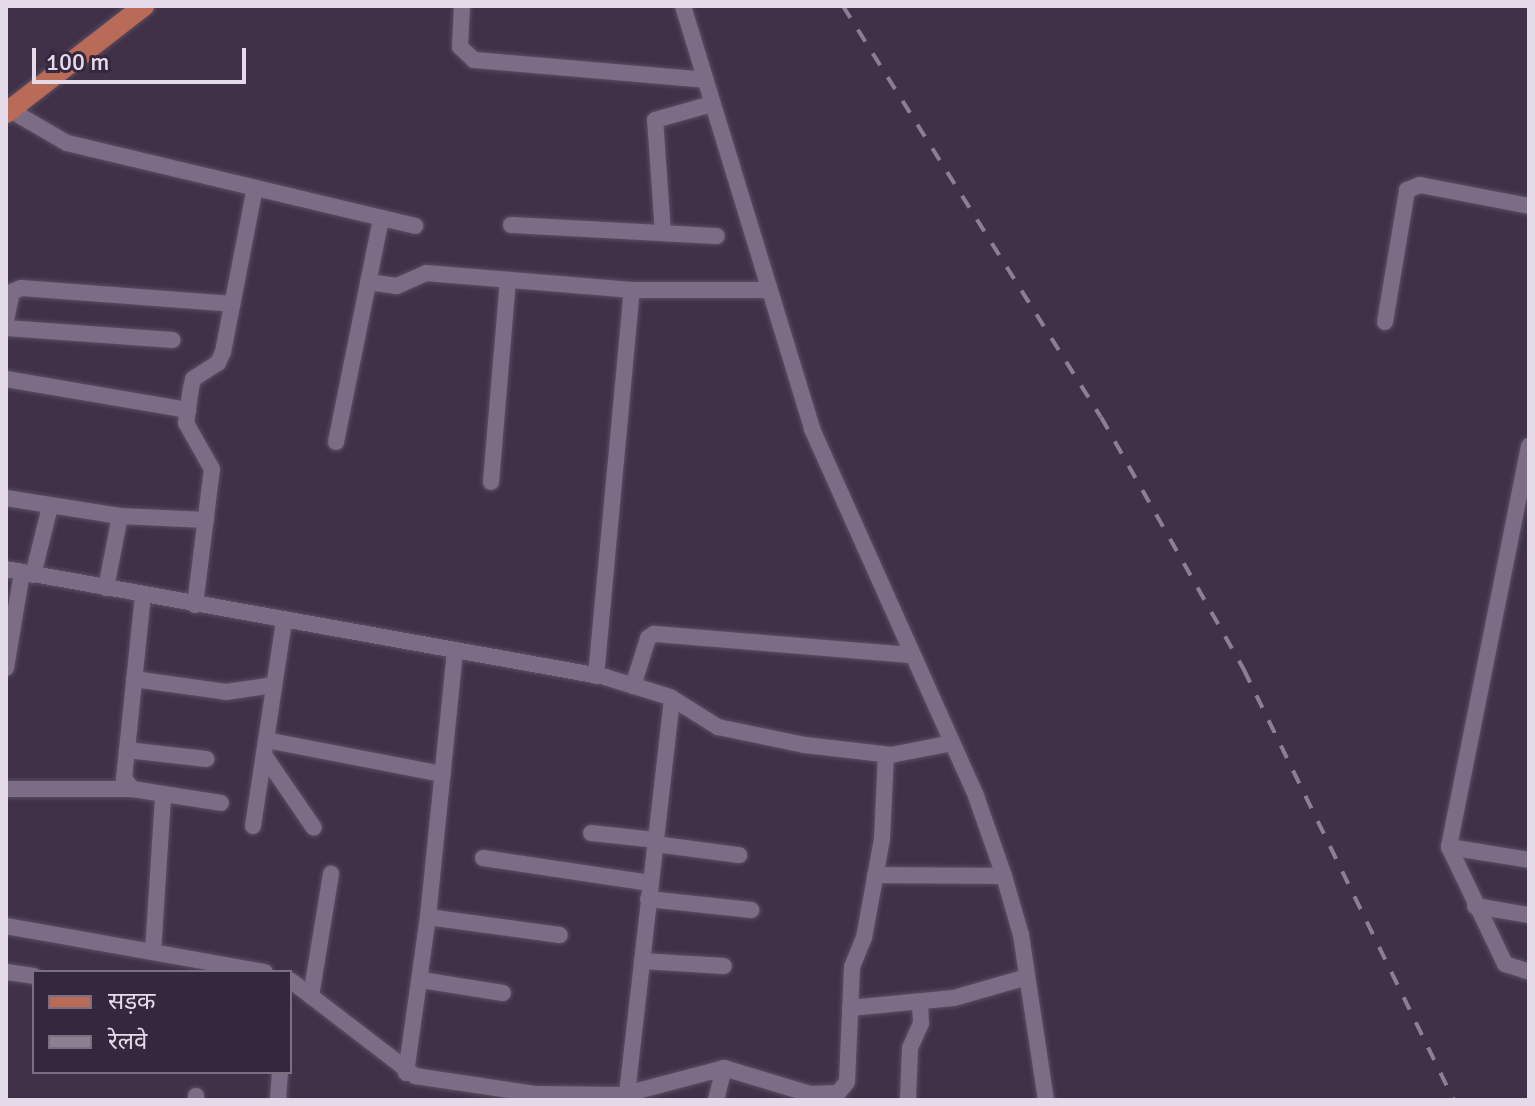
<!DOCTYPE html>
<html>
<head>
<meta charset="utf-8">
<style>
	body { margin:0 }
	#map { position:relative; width:1535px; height:1106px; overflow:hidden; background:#403148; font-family:Signika,"Noto Sans Devanagari",sans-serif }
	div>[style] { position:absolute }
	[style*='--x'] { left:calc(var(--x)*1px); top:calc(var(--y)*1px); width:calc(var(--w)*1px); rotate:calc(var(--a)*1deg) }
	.roads { filter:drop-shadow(0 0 2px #5b4e62) drop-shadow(0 0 2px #5b4e62) }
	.minor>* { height:16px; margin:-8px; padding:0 8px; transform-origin:8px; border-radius:8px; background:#7c6c85 }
	.major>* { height:20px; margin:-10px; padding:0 10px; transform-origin:10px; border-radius:10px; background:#ba6b58 }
	.rail>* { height:4px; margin-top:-2px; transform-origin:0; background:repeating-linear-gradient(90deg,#8c7f92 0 14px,transparent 0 28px) }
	span { translate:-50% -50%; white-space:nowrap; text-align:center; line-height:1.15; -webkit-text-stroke:6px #35273d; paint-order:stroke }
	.frame { position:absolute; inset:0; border:8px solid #e4dae9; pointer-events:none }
	.legend { position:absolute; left:32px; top:970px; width:260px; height:104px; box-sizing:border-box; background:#35273d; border:2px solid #7b6f82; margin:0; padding:10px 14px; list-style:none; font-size:24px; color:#e4dae9 }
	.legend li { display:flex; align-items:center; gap:16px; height:40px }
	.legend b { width:40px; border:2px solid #7b6f82 }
	.scale { position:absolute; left:32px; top:48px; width:214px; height:36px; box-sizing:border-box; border:4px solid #e4dae9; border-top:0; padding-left:10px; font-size:24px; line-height:28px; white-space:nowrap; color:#e4dae9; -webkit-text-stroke:6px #35273d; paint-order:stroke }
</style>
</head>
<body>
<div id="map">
	<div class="roads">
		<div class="minor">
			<i style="--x:462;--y:6;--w:41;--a:92.8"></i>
			<i style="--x:460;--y:47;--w:19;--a:43"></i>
			<i style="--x:474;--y:60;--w:232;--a:4.9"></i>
			<i style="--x:683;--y:6;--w:442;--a:73"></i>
			<i style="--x:812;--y:429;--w:402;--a:65.9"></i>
			<i style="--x:976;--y:796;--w:85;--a:70.7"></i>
			<i style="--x:1004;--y:876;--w:61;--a:73.9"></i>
			<i style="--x:1021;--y:935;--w:167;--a:81.4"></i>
			<i style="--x:10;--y:110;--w:66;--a:30.1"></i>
			<i style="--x:67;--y:143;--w:358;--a:13.4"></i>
			<i style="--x:511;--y:225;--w:206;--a:3.1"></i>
			<i style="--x:663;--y:233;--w:113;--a:-94"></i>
			<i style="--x:655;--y:120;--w:59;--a:-15.7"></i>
			<i style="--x:368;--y:282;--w:29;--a:8"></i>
			<i style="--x:397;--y:286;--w:32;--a:-24"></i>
			<i style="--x:426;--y:273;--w:207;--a:4.7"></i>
			<i style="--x:632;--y:290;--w:137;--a:0"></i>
			<i style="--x:6;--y:320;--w:29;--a:-78"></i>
			<i style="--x:12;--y:292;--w:10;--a:-24"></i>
			<i style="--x:21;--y:288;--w:212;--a:4.3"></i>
			<i style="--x:1385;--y:322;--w:134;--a:-80.5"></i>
			<i style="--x:1407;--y:190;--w:14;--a:-21"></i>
			<i style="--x:1420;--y:185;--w:111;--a:10.9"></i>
			<i style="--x:6;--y:328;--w:167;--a:4.1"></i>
			<i style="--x:6;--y:379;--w:185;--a:9.7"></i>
			<i style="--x:336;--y:442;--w:228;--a:-78.6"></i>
			<i style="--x:1529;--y:446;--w:409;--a:101.3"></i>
			<i style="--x:1449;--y:847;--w:81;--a:9.2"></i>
			<i style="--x:491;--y:482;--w:203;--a:-85.2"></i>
			<i style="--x:6;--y:498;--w:115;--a:9"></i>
			<i style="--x:120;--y:516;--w:86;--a:2.7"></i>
			<i style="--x:6;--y:569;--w:609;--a:10.22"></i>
			<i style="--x:605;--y:677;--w:68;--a:17.1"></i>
			<i style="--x:670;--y:697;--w:57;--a:32"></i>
			<i style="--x:718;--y:727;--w:89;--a:11.7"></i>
			<i style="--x:805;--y:745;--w:87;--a:6.6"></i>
			<i style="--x:891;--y:755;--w:62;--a:-11.1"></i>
			<i style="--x:33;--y:575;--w:70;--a:-76"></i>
			<i style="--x:106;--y:588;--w:73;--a:-79"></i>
			<i style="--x:143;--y:595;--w:184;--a:95.9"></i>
			<i style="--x:124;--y:778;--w:14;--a:54"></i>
			<i style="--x:132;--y:789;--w:90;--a:8.9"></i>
			<i style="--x:195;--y:605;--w:137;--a:-82.9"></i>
			<i style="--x:212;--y:469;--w:53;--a:-119.5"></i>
			<i style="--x:186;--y:423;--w:35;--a:-82"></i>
			<i style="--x:191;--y:388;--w:9;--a:-77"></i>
			<i style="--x:193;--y:379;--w:30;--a:-33"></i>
			<i style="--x:218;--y:363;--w:12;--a:-66"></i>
			<i style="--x:223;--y:352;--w:167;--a:-79"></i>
			<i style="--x:6;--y:668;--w:97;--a:-80.5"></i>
			<i style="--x:596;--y:676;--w:388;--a:-84.7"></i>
			<i style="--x:134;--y:679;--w:93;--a:8"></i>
			<i style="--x:226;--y:692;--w:49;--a:-8.3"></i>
			<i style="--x:633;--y:686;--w:50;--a:-72.6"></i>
			<i style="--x:648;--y:638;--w:7;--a:-34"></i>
			<i style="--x:654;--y:634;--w:258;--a:4.7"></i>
			<i style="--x:266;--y:740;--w:180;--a:10.9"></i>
			<i style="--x:127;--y:750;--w:80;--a:6.5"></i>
			<i style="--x:264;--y:755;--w:88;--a:55.6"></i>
			<i style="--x:6;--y:789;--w:126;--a:0"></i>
			<i style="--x:253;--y:826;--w:207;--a:-81.4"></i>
			<i style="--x:591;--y:833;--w:64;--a:6.2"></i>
			<i style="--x:655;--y:844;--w:85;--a:7.5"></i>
			<i style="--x:1449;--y:847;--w:130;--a:64.4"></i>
			<i style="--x:1505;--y:964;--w:25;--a:18"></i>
			<i style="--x:483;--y:858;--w:169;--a:8.5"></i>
			<i style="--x:875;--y:875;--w:129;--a:0.4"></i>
			<i style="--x:648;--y:899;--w:104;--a:6.1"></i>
			<i style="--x:1475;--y:906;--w:55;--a:9.5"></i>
			<i style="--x:428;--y:917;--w:133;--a:7.8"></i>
			<i style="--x:6;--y:926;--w:263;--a:10.1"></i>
			<i style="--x:153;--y:952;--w:156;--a:-86.3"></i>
			<i style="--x:642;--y:961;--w:82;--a:3.5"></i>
			<i style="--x:6;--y:972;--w:28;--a:8"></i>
			<i style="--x:290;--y:980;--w:158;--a:37.5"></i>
			<i style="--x:415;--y:1076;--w:121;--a:8.5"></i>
			<i style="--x:535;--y:1094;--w:87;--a:0.7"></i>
			<i style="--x:622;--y:1095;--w:106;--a:-14.8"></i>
			<i style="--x:724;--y:1068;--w:90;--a:16.8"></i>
			<i style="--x:810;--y:1094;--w:28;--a:-2"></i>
			<i style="--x:838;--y:1093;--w:14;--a:-51"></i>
			<i style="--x:847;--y:1082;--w:115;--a:-87.5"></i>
			<i style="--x:852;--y:967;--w:31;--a:-68"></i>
			<i style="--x:864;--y:938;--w:101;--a:-79.7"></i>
			<i style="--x:882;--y:839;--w:84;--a:-87.3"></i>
			<i style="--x:421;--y:980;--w:83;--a:9"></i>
			<i style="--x:311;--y:996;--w:124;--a:-80.7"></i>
			<i style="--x:850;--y:1008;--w:104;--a:-5.5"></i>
			<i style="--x:954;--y:998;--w:76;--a:-16"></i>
			<i style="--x:406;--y:1073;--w:158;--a:-82"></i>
			<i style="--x:428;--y:917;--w:266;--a:-84.2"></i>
			<i style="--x:627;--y:1094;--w:398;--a:-83.5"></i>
			<i style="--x:196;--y:1100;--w:4;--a:-90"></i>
			<i style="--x:278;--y:1100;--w:28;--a:-86"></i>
			<i style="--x:716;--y:1100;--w:33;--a:-76"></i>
			<i style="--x:908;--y:1100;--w:52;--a:-87.8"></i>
			<i style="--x:910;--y:1048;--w:27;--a:-66"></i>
			<i style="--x:921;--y:1023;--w:20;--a:-93"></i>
		</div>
		<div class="major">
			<i style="--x:6;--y:113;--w:175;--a:-37.8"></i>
		</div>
	</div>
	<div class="rail">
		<i style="--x:843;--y:6;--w:485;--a:57.9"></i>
		<i style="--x:1101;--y:417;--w:291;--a:60.5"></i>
		<i style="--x:1244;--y:670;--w:479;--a:64"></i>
	</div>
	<div class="frame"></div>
	<ul class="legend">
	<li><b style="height:10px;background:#ba6b58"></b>सड़क</li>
	<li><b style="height:10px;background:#8c7f92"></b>रेलवे</li>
	</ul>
	<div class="scale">100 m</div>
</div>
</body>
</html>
